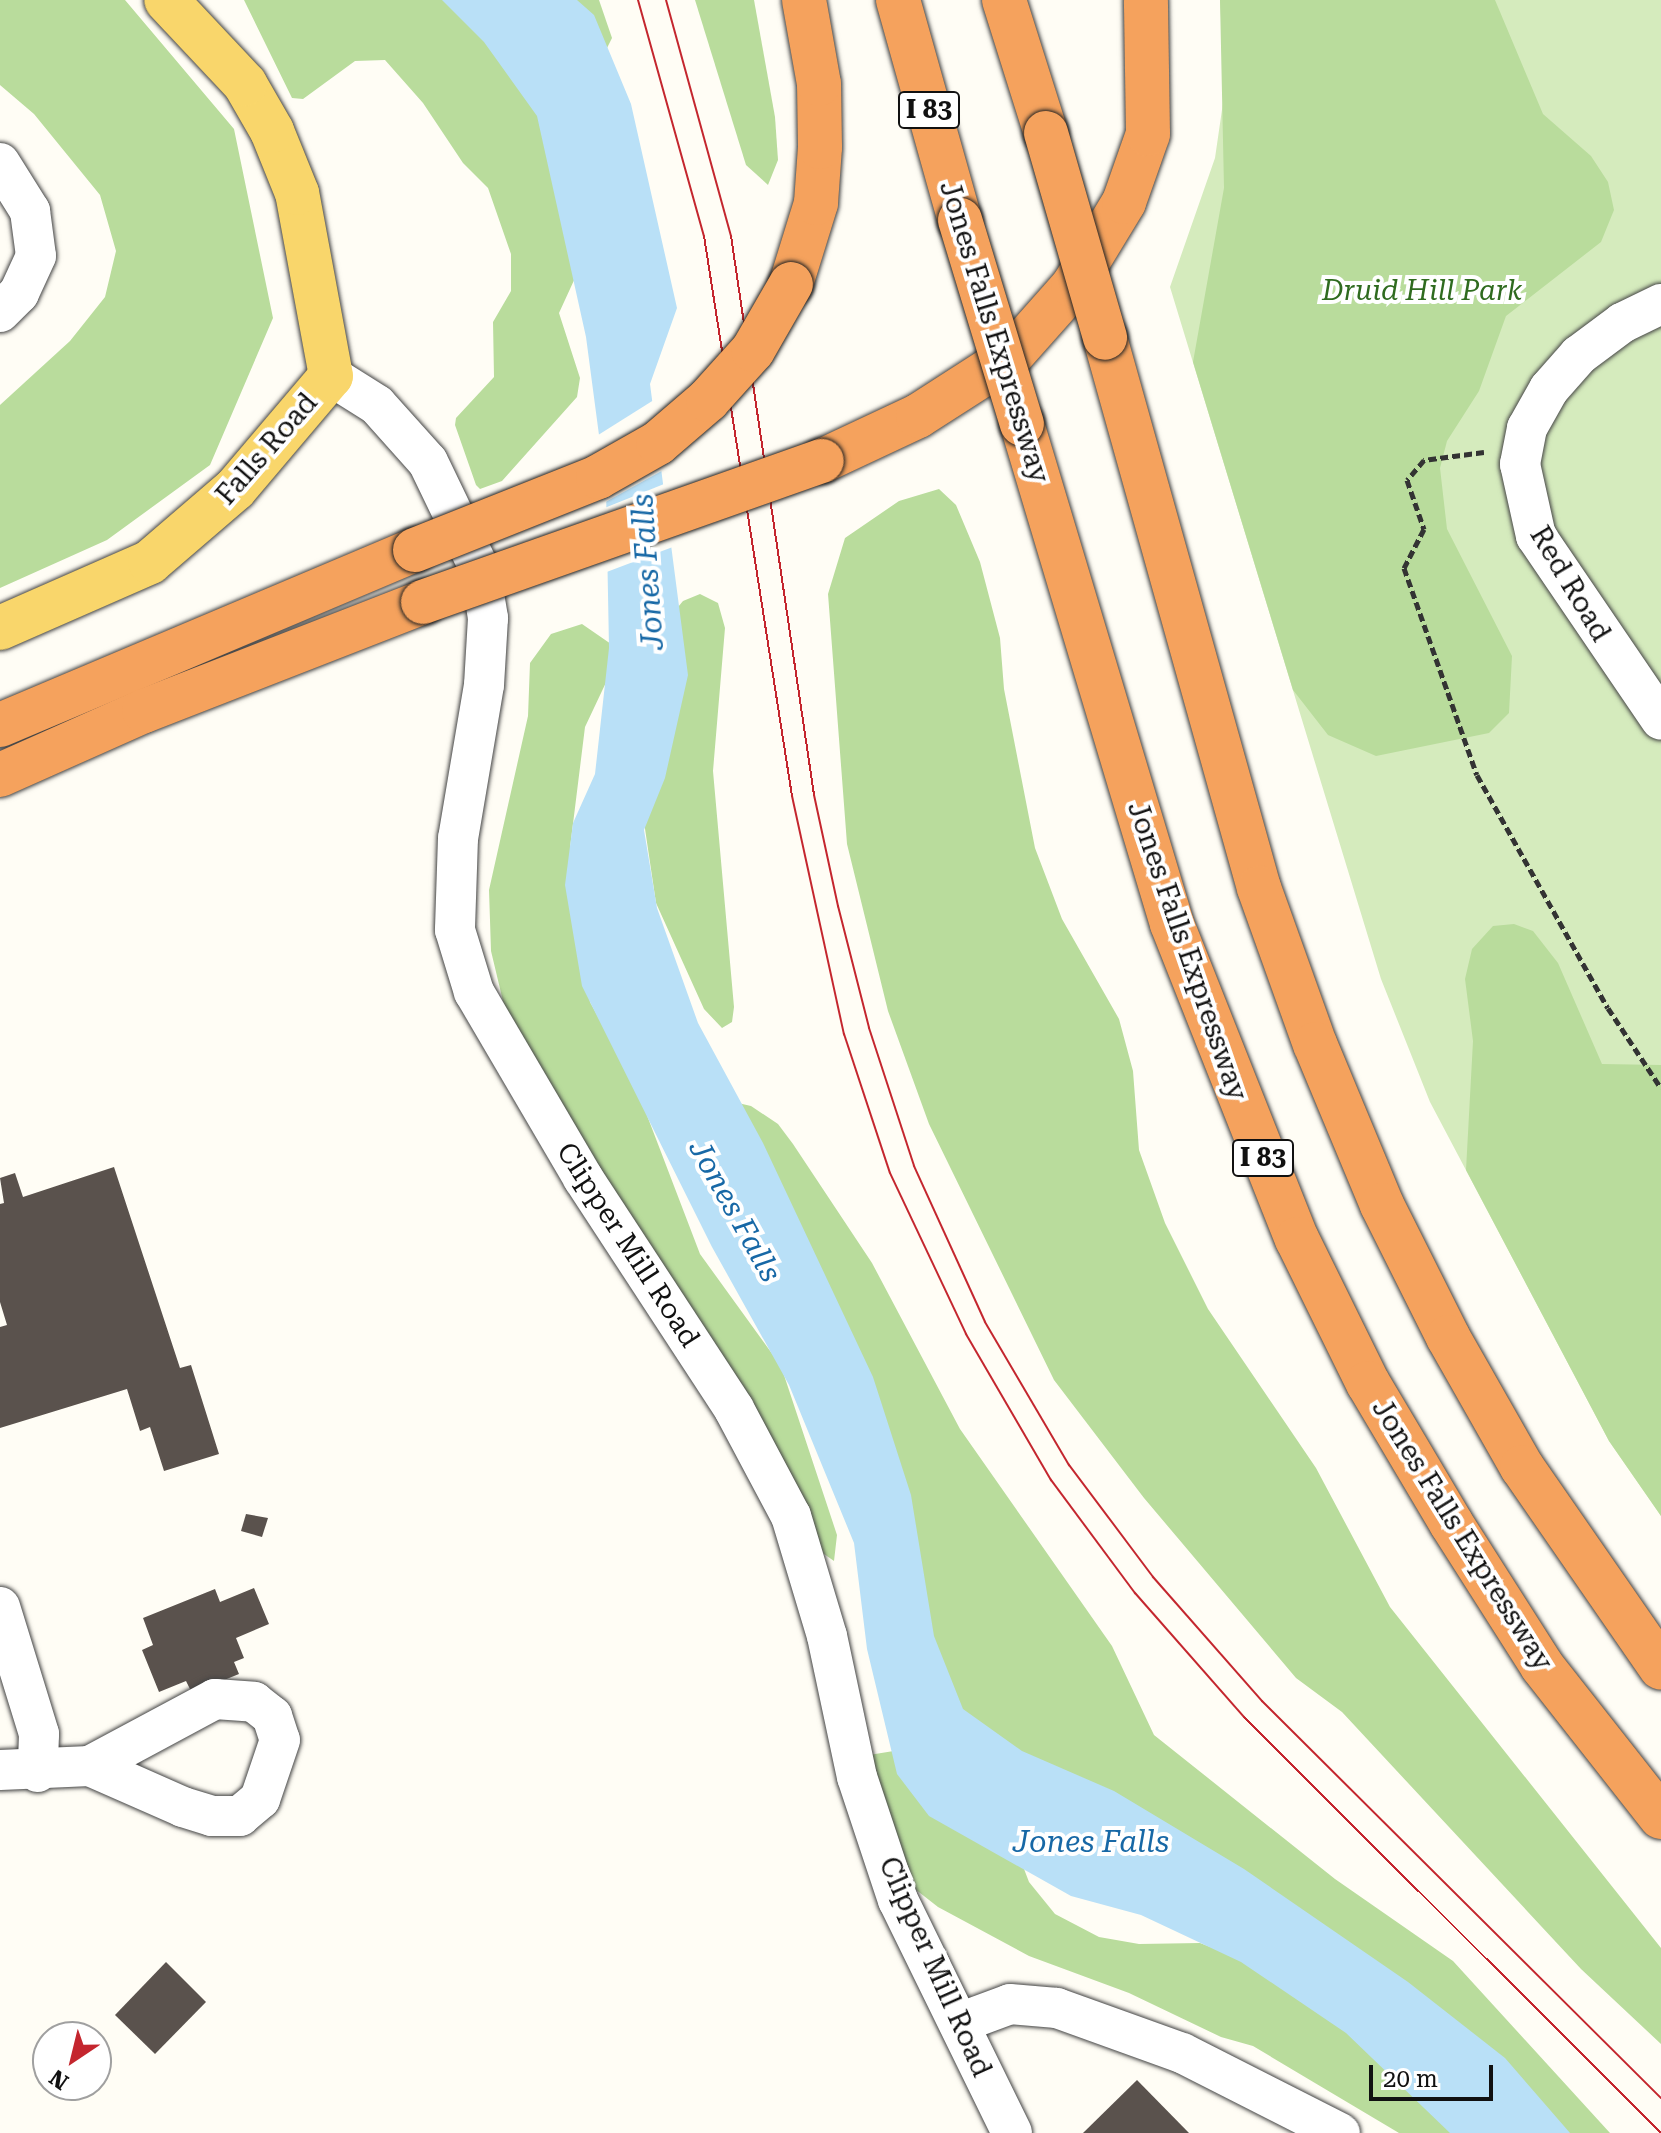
<!DOCTYPE html>
<html>
<head>
<meta charset="utf-8">
<style>
	body { margin:0 }
	#map { position:relative; width:1661px; height:2133px; overflow:hidden; background:#fffdf5; font-family:"Roboto Serif",serif }
	div>[style] { position:absolute }
	[style*='--x'] { left:calc(var(--x)*1px); top:calc(var(--y)*1px); width:calc(var(--w)*1px); rotate:calc(var(--a)*1deg) }
	.green>* { inset:0; background:#d5ebbd }
	.forest>* { inset:0; background:#b9dc9c }
	.water>* { inset:0; background:#b9e0f7 }
	.pier>* { inset:0; background:#fffdf5 }
	.building>* { inset:0; background:#5a524d }
	.path>* { height:5px; margin-top:-2.5px; transform-origin:0; background:repeating-linear-gradient(90deg,#333 0 8px,transparent 0 12px) }
	.roads { filter:drop-shadow(0 0 2px #444) drop-shadow(0 0 2px #444) }
	.minor>* { height:40px; margin:-20px; padding:0 20px; transform-origin:20px; border-radius:20px; background:#fff }
	.major>* { height:44px; margin:-22px; padding:0 22px; transform-origin:22px; border-radius:22px; background:#f9d66b }
	.highway>* { height:44px; margin:-22px; padding:0 22px; transform-origin:22px; border-radius:22px; background:#f5a25d }
	.tram>* { height:2px; margin:-1px; padding:0 1px; transform-origin:1px; border-radius:1px; background:#c4262e }
	.bridges { filter:drop-shadow(0 0 2px #222) drop-shadow(0 0 2px #222) }
	.highway-bridge>* { height:44px; margin:-22px; padding:0 22px; transform-origin:22px; border-radius:22px; background:#f5a25d }
	span { translate:-50% -50%; white-space:nowrap; text-align:center; line-height:1.15; -webkit-text-stroke:8px #fff; paint-order:stroke }
	.shield-label span { padding:2px 6px; background:#fff; border:2px solid; border-radius:6px; -webkit-text-stroke-width:0 }
	.shield-label { font-size:26px; color:#111; font-weight:700 }
	.park-label { font-size:28px; color:#2f6b1f; font-style:italic }
	.street-label { font-size:28px; color:#111 }
	.water-label { font-size:30px; color:#1768a6; font-style:italic }
	.north { position:absolute; left:32px; top:2021px; width:80px; height:80px; box-sizing:border-box; background:#fff; border:2px solid #a0a0a0; border-radius:50%; rotate:215deg; font-size:22px; font-weight:700; line-height:32px; text-align:center; color:#111 }
	.north::after { content:''; display:block; margin:auto; width:28px; height:36px; background:#c4262e; clip-path:polygon(50% 0,100% 100%,50% 72%,0 100%) }
	.scale { position:absolute; left:1369px; top:2065px; width:124px; height:36px; box-sizing:border-box; border:4px solid #111; border-top:0; padding-left:10px; font-size:24px; line-height:28px; white-space:nowrap; color:#111; -webkit-text-stroke:6px #fff; paint-order:stroke }
</style>
</head>
<body>
<div id="map">
	<div class="green">
		<i style="clip-path:polygon(1220px 0,1661px 0,1661px 1516px,1609px 1441px,1430px 1102px,1381px 979px,1170px 287px,1215px 158px,1225px 89px)"></i>
	</div>
	<div class="forest">
		<i style="clip-path:polygon(0 0,125px 0,234px 129px,273px 318px,210px 465px,107px 540px,0 588px,0 405px,70px 341px,105px 297px,116px 251px,100px 195px,34px 114px,0 85px)"></i>
		<i style="clip-path:polygon(244px 0,476px 0,525px 56px,581px 265px,559px 313px,580px 378px,577px 397px,502px 481px,480px 489px,476px 485px,455px 425px,456px 418px,494px 377px,493px 322px,511px 291px,511px 254px,488px 188px,463px 163px,423px 103px,385px 60px,355px 61px,303px 99px,292px 98px)"></i>
		<i style="clip-path:polygon(565px 0,599px 0,612px 38px,604px 54px)"></i>
		<i style="clip-path:polygon(695px 0,754px 0,775px 117px,778px 160px,768px 185px,746px 165px)"></i>
		<i style="clip-path:polygon(1220px 0,1495px 0,1543px 114px,1591px 156px,1608px 182px,1614px 210px,1601px 242px,1506px 316px,1479px 391px,1447px 441px,1440px 468px,1447px 529px,1512px 656px,1509px 713px,1489px 733px,1376px 756px,1328px 735px,1293px 690px,1193px 362px,1224px 188px)"></i>
		<i style="clip-path:polygon(939px 489px,956px 505px,980px 562px,1000px 638px,1004px 689px,1035px 848px,1062px 919px,1119px 1019px,1133px 1071px,1139px 1150px,1165px 1223px,1208px 1309px,1316px 1468px,1390px 1607px,1661px 1948px,1661px 2044px,1581px 1969px,1342px 1712px,1296px 1678px,1144px 1498px,1054px 1380px,929px 1124px,888px 1011px,847px 844px,828px 594px,845px 538px,899px 501px)"></i>
		<i style="clip-path:polygon(700px 594px,718px 603px,725px 628px,713px 771px,734px 1007px,732px 1022px,722px 1028px,704px 1009px,656px 903px,644px 822px,673px 613px,683px 601px)"></i>
		<i style="clip-path:polygon(582px 624px,611px 644px,610px 674px,585px 727px,570px 848px,590px 1002px,635px 1084px,700px 1254px,781px 1366px,837px 1535px,834px 1561px,824px 1554px,507px 1018px,491px 951px,489px 890px,528px 716px,530px 663px,551px 634px)"></i>
		<i style="clip-path:polygon(1514px 924px,1533px 931px,1558px 963px,1602px 1064px,1661px 1065px,1661px 1516px,1609px 1441px,1466px 1170px,1473px 1041px,1465px 979px,1472px 949px,1493px 926px)"></i>
		<i style="clip-path:polygon(725px 1100px,751px 1106px,778px 1124px,793px 1144px,872px 1263px,960px 1429px,1112px 1646px,1154px 1735px,1335px 1879px,1453px 1961px,1610px 2133px,1529px 2133px,979px 1763px)"></i>
		<i style="clip-path:polygon(906px 1749px,1021px 1861px,1029px 1882px,1055px 1914px,1099px 1937px,1139px 1944px,1200px 1943px,1273px 1971px,1474px 2133px,1399px 2133px,1253px 2046px,1221px 2037px,1129px 1993px,1029px 1956px,938px 1907px,915px 1889px,869px 1755px)"></i>
	</div>
	<div class="water">
		<i style="clip-path:polygon(442px 0,577px 0,594px 15px,631px 104px,677px 308px,650px 384px,688px 675px,665px 778px,644px 830px,657px 908px,698px 1023px,763px 1143px,873px 1377px,911px 1495px,934px 1636px,963px 1709px,1022px 1751px,1114px 1791px,1244px 1869px,1408px 1982px,1505px 2058px,1570px 2133px,1450px 2133px,1346px 2033px,1241px 1962px,1141px 1915px,1071px 1896px,929px 1816px,897px 1774px,867px 1649px,854px 1543px,789px 1385px,712px 1247px,582px 986px,565px 885px,573px 823px,595px 774px,609px 648px,606px 488px,586px 337px,537px 116px,484px 42px)"></i>
	</div>
	<div class="pier">
		<i style="clip-path:polygon(657px 398px,667px 468px,602px 504px,595px 437px)"></i>
		<i style="clip-path:polygon(669px 482px,678px 545px,604px 573px,602px 509px)"></i>
	</div>
	<div class="building">
		<i style="clip-path:polygon(114px 1167px,180px 1368px,191px 1365px,219px 1454px,164px 1471px,150px 1427px,140px 1431px,127px 1389px,0 1428px,0 1327px,7px 1325px,0 1302px,0 1204px,4px 1203px,0 1178px,15px 1173px,23px 1197px)"></i>
		<i style="clip-path:polygon(246px 1514px,268px 1518px,262px 1537px,241px 1531px)"></i>
		<i style="clip-path:polygon(254px 1588px,269px 1624px,236px 1638px,244px 1658px,234px 1662px,239px 1674px,192px 1693px,186px 1681px,159px 1692px,142px 1650px,153px 1645px,143px 1618px,215px 1589px,220px 1602px)"></i>
		<i style="clip-path:polygon(166px 1962px,206px 2002px,155px 2054px,115px 2015px)"></i>
		<i style="clip-path:polygon(1137px 2080px,1189px 2133px,1083px 2133px)"></i>
	</div>
	<div class="path">
		<i style="--x:1484;--y:452;--w:61;--a:172.4"></i>
		<i style="--x:1424;--y:460;--w:26;--a:130"></i>
		<i style="--x:1407;--y:480;--w:52;--a:70.9"></i>
		<i style="--x:1424;--y:529;--w:44;--a:117.1"></i>
		<i style="--x:1404;--y:568;--w:219;--a:70.6"></i>
		<i style="--x:1477;--y:775;--w:267;--a:60.7"></i>
		<i style="--x:1608;--y:1008;--w:96;--a:56.5"></i>
	</div>
	<div class="roads">
		<div class="minor">
			<i style="--x:0;--y:163;--w:57;--a:58"></i>
			<i style="--x:30;--y:211;--w:45;--a:82.4"></i>
			<i style="--x:36;--y:256;--w:41;--a:114.7"></i>
			<i style="--x:19;--y:293;--w:27;--a:135"></i>
			<i style="--x:1661;--y:304;--w:43;--a:154"></i>
			<i style="--x:1622;--y:323;--w:54;--a:143.3"></i>
			<i style="--x:1579;--y:355;--w:45;--a:131.4"></i>
			<i style="--x:1549;--y:389;--w:45;--a:119.4"></i>
			<i style="--x:1527;--y:428;--w:37;--a:101"></i>
			<i style="--x:1520;--y:464;--w:74;--a:77.5"></i>
			<i style="--x:1536;--y:536;--w:222;--a:55.8"></i>
			<i style="--x:331;--y:376;--w:54;--a:32.2"></i>
			<i style="--x:377;--y:405;--w:76;--a:48.2"></i>
			<i style="--x:428;--y:462;--w:120;--a:64.3"></i>
			<i style="--x:480;--y:570;--w:49;--a:80.5"></i>
			<i style="--x:488;--y:618;--w:67;--a:93.4"></i>
			<i style="--x:484;--y:685;--w:155;--a:99.6"></i>
			<i style="--x:458;--y:838;--w:92;--a:91.9"></i>
			<i style="--x:455;--y:930;--w:65;--a:73"></i>
			<i style="--x:474;--y:992;--w:216;--a:59.6"></i>
			<i style="--x:583;--y:1178;--w:276;--a:56.8"></i>
			<i style="--x:734;--y:1409;--w:121;--a:62"></i>
			<i style="--x:791;--y:1516;--w:125;--a:73.3"></i>
			<i style="--x:827;--y:1636;--w:144;--a:78"></i>
			<i style="--x:857;--y:1777;--w:130;--a:71.6"></i>
			<i style="--x:898;--y:1900;--w:259;--a:63.9"></i>
			<i style="--x:0;--y:1607;--w:133;--a:72.9"></i>
			<i style="--x:39;--y:1734;--w:38;--a:92"></i>
			<i style="--x:0;--y:1770;--w:90;--a:-2.5"></i>
			<i style="--x:90;--y:1766;--w:142;--a:-28.2"></i>
			<i style="--x:215;--y:1699;--w:39;--a:4"></i>
			<i style="--x:254;--y:1702;--w:23;--a:38"></i>
			<i style="--x:272;--y:1716;--w:25;--a:72"></i>
			<i style="--x:280;--y:1740;--w:62;--a:108.7"></i>
			<i style="--x:260;--y:1799;--w:26;--a:140"></i>
			<i style="--x:240;--y:1816;--w:28;--a:180"></i>
			<i style="--x:212;--y:1816;--w:30;--a:-163"></i>
			<i style="--x:183;--y:1807;--w:102;--a:-156.2"></i>
			<i style="--x:959;--y:2023;--w:54;--a:-20.4"></i>
			<i style="--x:1010;--y:2004;--w:47;--a:4.9"></i>
			<i style="--x:1057;--y:2008;--w:133;--a:19.8"></i>
			<i style="--x:1182;--y:2053;--w:177;--a:26.9"></i>
		</div>
		<div class="major">
			<i style="--x:0;--y:628;--w:164;--a:-23.7"></i>
			<i style="--x:150;--y:562;--w:112;--a:-40.7"></i>
			<i style="--x:235;--y:489;--w:148;--a:-49.7"></i>
			<i style="--x:331;--y:376;--w:186;--a:-100.5"></i>
			<i style="--x:297;--y:193;--w:67;--a:-112"></i>
			<i style="--x:272;--y:131;--w:54;--a:-119.9"></i>
			<i style="--x:245;--y:84;--w:115;--a:-133.2"></i>
		</div>
		<div class="highway">
			<i style="--x:898;--y:0;--w:229;--a:74.3"></i>
			<i style="--x:1004;--y:0;--w:139;--a:72.5"></i>
			<i style="--x:791;--y:284;--w:85;--a:-72.8"></i>
			<i style="--x:816;--y:203;--w:56;--a:-85.9"></i>
			<i style="--x:820;--y:147;--w:63;--a:-90.9"></i>
			<i style="--x:819;--y:84;--w:85;--a:-100.1"></i>
			<i style="--x:1105;--y:338;--w:571;--a:74.36"></i>
			<i style="--x:1259;--y:888;--w:166;--a:70.3"></i>
			<i style="--x:1315;--y:1044;--w:174;--a:67.4"></i>
			<i style="--x:1382;--y:1205;--w:148;--a:63.4"></i>
			<i style="--x:1448;--y:1337;--w:150;--a:60.4"></i>
			<i style="--x:1522;--y:1467;--w:244;--a:55.3"></i>
			<i style="--x:1022;--y:424;--w:522;--a:73.3"></i>
			<i style="--x:1172;--y:924;--w:339;--a:68.4"></i>
			<i style="--x:1297;--y:1239;--w:161;--a:63.8"></i>
			<i style="--x:1368;--y:1383;--w:163;--a:59.3"></i>
			<i style="--x:1451;--y:1523;--w:169;--a:57.5"></i>
			<i style="--x:1542;--y:1666;--w:192;--a:51.8"></i>
			<i style="--x:822;--y:461;--w:106;--a:-25.1"></i>
			<i style="--x:918;--y:416;--w:109;--a:-32.7"></i>
			<i style="--x:1010;--y:357;--w:95;--a:-48.4"></i>
			<i style="--x:1073;--y:286;--w:98;--a:-58.7"></i>
			<i style="--x:1124;--y:202;--w:72;--a:-70.6"></i>
			<i style="--x:1148;--y:134;--w:134;--a:-90.9"></i>
			<i style="--x:0;--y:725;--w:450;--a:-22.9"></i>
			<i style="--x:0;--y:775;--w:158;--a:-24"></i>
			<i style="--x:144;--y:711;--w:300;--a:-21.3"></i>
		</div>
	</div>
	<div class="tram">
		<i style="--x:638;--y:0;--w:245;--a:74.4"></i>
		<i style="--x:704;--y:236;--w:567;--a:81.07"></i>
		<i style="--x:792;--y:796;--w:244;--a:77.7"></i>
		<i style="--x:844;--y:1034;--w:146;--a:71.7"></i>
		<i style="--x:890;--y:1173;--w:178;--a:64.7"></i>
		<i style="--x:966;--y:1334;--w:169;--a:59.8"></i>
		<i style="--x:1051;--y:1480;--w:141;--a:53.4"></i>
		<i style="--x:1135;--y:1593;--w:165;--a:48.7"></i>
		<i style="--x:1244;--y:1717;--w:589;--a:44.93"></i>
		<i style="--x:666;--y:0;--w:245;--a:74.6"></i>
		<i style="--x:731;--y:236;--w:565;--a:81.55"></i>
		<i style="--x:814;--y:795;--w:114;--a:77.8"></i>
		<i style="--x:838;--y:906;--w:126;--a:75.7"></i>
		<i style="--x:869;--y:1028;--w:145;--a:71.9"></i>
		<i style="--x:914;--y:1166;--w:171;--a:65.5"></i>
		<i style="--x:985;--y:1322;--w:166;--a:59.6"></i>
		<i style="--x:1069;--y:1465;--w:140;--a:53.1"></i>
		<i style="--x:1153;--y:1577;--w:165;--a:48.7"></i>
		<i style="--x:1262;--y:1701;--w:563;--a:44.86"></i>
	</div>
	<div class="bridges">
		<div class="highway-bridge">
			<i style="--x:1046;--y:133;--w:213;--a:73.9"></i>
			<i style="--x:960;--y:220;--w:213;--a:73.1"></i>
			<i style="--x:415;--y:550;--w:197;--a:-21.7"></i>
			<i style="--x:598;--y:477;--w:69;--a:-29.5"></i>
			<i style="--x:658;--y:443;--w:66;--a:-40.7"></i>
			<i style="--x:708;--y:400;--w:67;--a:-48"></i>
			<i style="--x:753;--y:350;--w:76;--a:-60.1"></i>
			<i style="--x:423;--y:602;--w:423;--a:-19.5"></i>
		</div>
	</div>
	<div class="shield-label">
		<span style="left:929px;top:110px">I 83</span>
		<span style="left:1263px;top:1158px">I 83</span>
	</div>
	<div class="park-label">
		<span style="left:1422px;top:291px">Druid Hill Park</span>
	</div>
	<div class="street-label">
		<span style="left:994px;top:332px;rotate:73deg">Jones Falls Expressway</span>
		<span style="left:267px;top:449px;rotate:-49deg">Falls Road</span>
		<span style="left:1570px;top:584px;rotate:59deg">Red Road</span>
		<span style="left:1187px;top:951px;rotate:71deg">Jones Falls Expressway</span>
		<span style="left:628px;top:1245px;rotate:57deg">Clipper Mill Road</span>
		<span style="left:1462px;top:1535px;rotate:58deg">Jones Falls Expressway</span>
		<span style="left:935px;top:1967px;rotate:66deg">Clipper Mill Road</span>
	</div>
	<div class="water-label">
		<span style="left:648px;top:572px;rotate:-94deg">Jones Falls</span>
		<span style="left:735px;top:1211px;rotate:61deg">Jones Falls</span>
		<span style="left:1091px;top:1842px">Jones Falls</span>
	</div>
	<div class="north">N</div>
	<div class="scale">20 m</div>
</div>
</body>
</html>
